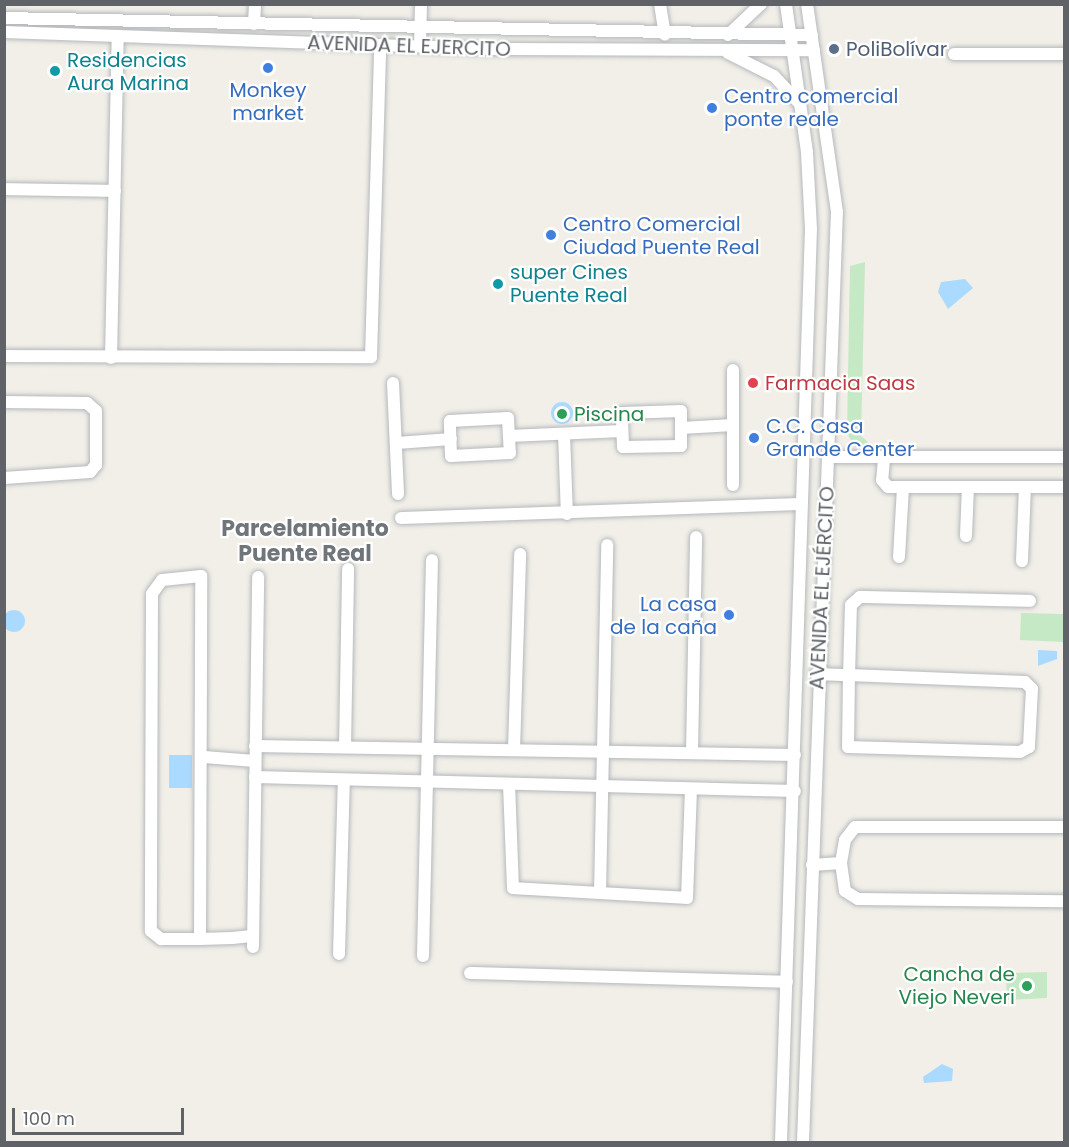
<!DOCTYPE html>
<html>
<head>
<meta charset="utf-8">
<style>
	body { margin:0 }
	#map { position:relative; width:1069px; height:1147px; overflow:hidden; background:#f1efe8; font-family:Poppins,sans-serif }
	div>[style] { position:absolute }
	[style*='--x'] { left:calc(var(--x)*1px); top:calc(var(--y)*1px); width:calc(var(--w)*1px); rotate:calc(var(--a)*1deg) }
	.green>* { inset:0; background:#c5e8c5 }
	.water>* { inset:0; background:#aadaff }
	.round { border-radius:50% }
	.roads { filter:drop-shadow(0 0 2px #b5b8bc) drop-shadow(0 0 2px #b5b8bc) }
	.minor>* { height:12px; margin:-6px; padding:0 6px; transform-origin:6px; border-radius:6px; background:#fff }
	.dots>* { width:16px; height:16px; translate:-50% -50%; box-sizing:border-box; border:3px solid #fff; border-radius:50% }
	span { translate:-50% -50%; white-space:nowrap; text-align:center; line-height:1.15; -webkit-text-stroke:4.5px #fff; paint-order:stroke }
	.street-label { font-size:20px; color:#5f6368 }
	.service-label { font-size:20px; color:#4e5e75 }
	.left { translate:0 -50%; text-align:left }
	.culture-label { font-size:20px; color:#0d838f }
	.shop-label { font-size:20px; color:#366cbe }
	.right { translate:-100% -50%; text-align:right }
	.health-label { font-size:20px; color:#be3a42 }
	.leisure-label { font-size:20px; color:#27864d }
	.quarter-label { font-size:22px; color:#70757a; font-weight:700 }
	.frame { position:absolute; inset:0; border:6px solid #5f6368; pointer-events:none }
	.scale { position:absolute; left:12px; top:1108px; width:172px; height:27px; box-sizing:border-box; border:3px solid #5f6368; border-top:0; padding-left:8px; font-size:18px; line-height:21px; white-space:nowrap; color:#5f6368; -webkit-text-stroke:4px #fff; paint-order:stroke }
</style>
</head>
<body>
<div id="map">
	<div class="green">
		<i style="clip-path:polygon(865px 262px,861px 436px,871px 445px,855px 447px,847px 433px,850px 266px)"></i>
		<i style="clip-path:polygon(1021px 613px,1064px 614px,1064px 642px,1020px 640px)"></i>
		<i style="clip-path:polygon(1047px 972px,1047px 998px,1007px 1000px,1006px 973px)"></i>
	</div>
	<div class="water">
		<i style="clip-path:polygon(965px 279px,973px 288px,948px 309px,938px 292px,941px 282px)"></i>
		<i class="round" style="left:551px;top:402px;width:22px;height:22px"></i>
		<i class="round" style="left:3px;top:610px;width:22px;height:22px"></i>
		<i style="clip-path:polygon(1038px 650px,1057px 651px,1057px 659px,1038px 666px)"></i>
		<i style="clip-path:polygon(169px 755px,192px 755px,192px 788px,169px 788px)"></i>
		<i style="clip-path:polygon(942px 1064px,953px 1069px,952px 1081px,924px 1083px,923px 1077px)"></i>
	</div>
	<div class="roads">
		<div class="minor">
			<i style="--x:660;--y:4;--w:31;--a:81"></i>
			<i style="--x:4;--y:18;--w:808;--a:1.21"></i>
			<i style="--x:254;--y:24;--w:20;--a:-87"></i>
			<i style="--x:4;--y:32;--w:486;--a:2"></i>
			<i style="--x:490;--y:49;--w:324;--a:0.2"></i>
			<i style="--x:728;--y:35;--w:45;--a:-43.2"></i>
			<i style="--x:420;--y:46;--w:42;--a:-88.6"></i>
			<i style="--x:728;--y:53;--w:51;--a:26.6"></i>
			<i style="--x:774;--y:76;--w:38;--a:47"></i>
			<i style="--x:954;--y:54;--w:110;--a:0"></i>
			<i style="--x:4;--y:189;--w:111;--a:1"></i>
			<i style="--x:4;--y:356;--w:367;--a:0.2"></i>
			<i style="--x:371;--y:357;--w:312;--a:-88.3"></i>
			<i style="--x:111;--y:358;--w:322;--a:-88.8"></i>
			<i style="--x:733;--y:370;--w:115;--a:90"></i>
			<i style="--x:393;--y:383;--w:111;--a:87.4"></i>
			<i style="--x:4;--y:402;--w:83;--a:0.7"></i>
			<i style="--x:87;--y:403;--w:12;--a:42"></i>
			<i style="--x:96;--y:411;--w:54;--a:90"></i>
			<i style="--x:96;--y:465;--w:9;--a:131"></i>
			<i style="--x:90;--y:472;--w:86;--a:176"></i>
			<i style="--x:681;--y:411;--w:35;--a:90"></i>
			<i style="--x:681;--y:446;--w:58;--a:179"></i>
			<i style="--x:623;--y:447;--w:34;--a:-92"></i>
			<i style="--x:622;--y:413;--w:59;--a:-1.9"></i>
			<i style="--x:508;--y:418;--w:35;--a:87"></i>
			<i style="--x:510;--y:453;--w:59;--a:177.1"></i>
			<i style="--x:451;--y:456;--w:35;--a:-92"></i>
			<i style="--x:450;--y:421;--w:58;--a:-3"></i>
			<i style="--x:681;--y:428;--w:52;--a:-3.3"></i>
			<i style="--x:564;--y:434;--w:80;--a:87.9"></i>
			<i style="--x:509;--y:436;--w:113;--a:-2.5"></i>
			<i style="--x:397;--y:443;--w:54;--a:-4.2"></i>
			<i style="--x:828;--y:457;--w:236;--a:0"></i>
			<i style="--x:884;--y:459;--w:21;--a:95"></i>
			<i style="--x:882;--y:480;--w:9;--a:49"></i>
			<i style="--x:888;--y:487;--w:176;--a:0"></i>
			<i style="--x:401;--y:518;--w:399;--a:-2"></i>
			<i style="--x:966;--y:536;--w:49;--a:-87.7"></i>
			<i style="--x:899;--y:557;--w:70;--a:-86.7"></i>
			<i style="--x:1022;--y:561;--w:74;--a:-87.7"></i>
			<i style="--x:816;--y:674;--w:33;--a:2"></i>
			<i style="--x:849;--y:675;--w:70;--a:-88.4"></i>
			<i style="--x:851;--y:605;--w:12;--a:-42"></i>
			<i style="--x:860;--y:597;--w:170;--a:1.3"></i>
			<i style="--x:849;--y:675;--w:176;--a:2.3"></i>
			<i style="--x:1025;--y:682;--w:10;--a:45"></i>
			<i style="--x:1032;--y:689;--w:58;--a:93"></i>
			<i style="--x:1029;--y:747;--w:10;--a:151"></i>
			<i style="--x:1020;--y:752;--w:172;--a:-178.3"></i>
			<i style="--x:848;--y:747;--w:72;--a:-89.2"></i>
			<i style="--x:255;--y:746;--w:540;--a:0.95"></i>
			<i style="--x:345;--y:747;--w:178;--a:-89"></i>
			<i style="--x:514;--y:750;--w:196;--a:-88.2"></i>
			<i style="--x:692;--y:752;--w:215;--a:-88.9"></i>
			<i style="--x:204;--y:757;--w:51;--a:4.5"></i>
			<i style="--x:255;--y:777;--w:540;--a:1.49"></i>
			<i style="--x:509;--y:784;--w:104;--a:87.8"></i>
			<i style="--x:513;--y:888;--w:174;--a:3.3"></i>
			<i style="--x:687;--y:898;--w:108;--a:-87.9"></i>
			<i style="--x:1064;--y:827;--w:209;--a:180"></i>
			<i style="--x:855;--y:827;--w:16;--a:128"></i>
			<i style="--x:845;--y:840;--w:23;--a:100"></i>
			<i style="--x:841;--y:863;--w:28;--a:82"></i>
			<i style="--x:845;--y:891;--w:15;--a:32"></i>
			<i style="--x:858;--y:899;--w:206;--a:0.6"></i>
			<i style="--x:812;--y:865;--w:29;--a:-4"></i>
			<i style="--x:600;--y:893;--w:348;--a:-88.8"></i>
			<i style="--x:200;--y:939;--w:363;--a:-89.8"></i>
			<i style="--x:201;--y:576;--w:39;--a:174"></i>
			<i style="--x:162;--y:580;--w:17;--a:126"></i>
			<i style="--x:152;--y:594;--w:337;--a:90.2"></i>
			<i style="--x:151;--y:931;--w:13;--a:39"></i>
			<i style="--x:161;--y:939;--w:39;--a:0"></i>
			<i style="--x:200;--y:939;--w:32;--a:-2"></i>
			<i style="--x:232;--y:938;--w:20;--a:-6"></i>
			<i style="--x:253;--y:947;--w:370;--a:-89.2"></i>
			<i style="--x:339;--y:954;--w:174;--a:-88.4"></i>
			<i style="--x:423;--y:956;--w:396;--a:-88.7"></i>
			<i style="--x:470;--y:973;--w:317;--a:1.6"></i>
			<i style="--x:781;--y:1142;--w:913;--a:-88.12"></i>
			<i style="--x:811;--y:229;--w:77;--a:-93"></i>
			<i style="--x:807;--y:152;--w:149;--a:-98.1"></i>
			<i style="--x:803;--y:1142;--w:931;--a:-87.91"></i>
			<i style="--x:837;--y:212;--w:210;--a:-98.2"></i>
		</div>
	</div>
	<div class="dots">
		<i style="left:834px;top:49px;background:#5c6f8a"></i>
		<i style="left:268px;top:68px;background:#3f7fe0"></i>
		<i style="left:55px;top:71px;background:#0f9aa8"></i>
		<i style="left:712px;top:108px;background:#3f7fe0"></i>
		<i style="left:551px;top:235px;background:#3f7fe0"></i>
		<i style="left:498px;top:284px;background:#0f9aa8"></i>
		<i style="left:753px;top:383px;background:#e0444e"></i>
		<i style="left:562px;top:414px;background:#2e9e5b"></i>
		<i style="left:754px;top:438px;background:#3f7fe0"></i>
		<i style="left:729px;top:615px;background:#3f7fe0"></i>
		<i style="left:1027px;top:986px;background:#2e9e5b"></i>
	</div>
	<div class="street-label">
		<span style="left:409px;top:46px;rotate:2deg">AVENIDA EL EJERCITO</span>
		<span style="left:822px;top:588px;rotate:-87deg">AVENIDA EL EJÉRCITO</span>
	</div>
	<div class="service-label">
		<span class="left" style="left:846px;top:49px">PoliBolívar</span>
	</div>
	<div class="culture-label">
		<span class="left" style="left:67px;top:72px">Residencias<br>Aura Marina</span>
		<span class="left" style="left:510px;top:284px">super Cines<br>Puente Real</span>
	</div>
	<div class="shop-label">
		<span style="left:268px;top:102px">Monkey<br>market</span>
		<span class="left" style="left:724px;top:108px">Centro comercial<br>ponte reale</span>
		<span class="left" style="left:563px;top:236px">Centro Comercial<br>Ciudad Puente Real</span>
		<span class="left" style="left:766px;top:438px">C.C. Casa<br>Grande Center</span>
		<span class="right" style="left:717px;top:616px">La casa<br>de la caña</span>
	</div>
	<div class="health-label">
		<span class="left" style="left:765px;top:383px">Farmacia Saas</span>
	</div>
	<div class="leisure-label">
		<span class="left" style="left:574px;top:414px">Piscina</span>
		<span class="right" style="left:1015px;top:986px">Cancha de<br>Viejo Neveri</span>
	</div>
	<div class="quarter-label">
		<span style="left:305px;top:541px">Parcelamiento<br>Puente Real</span>
	</div>
	<div class="frame"></div>
	<div class="scale">100 m</div>
</div>
</body>
</html>
